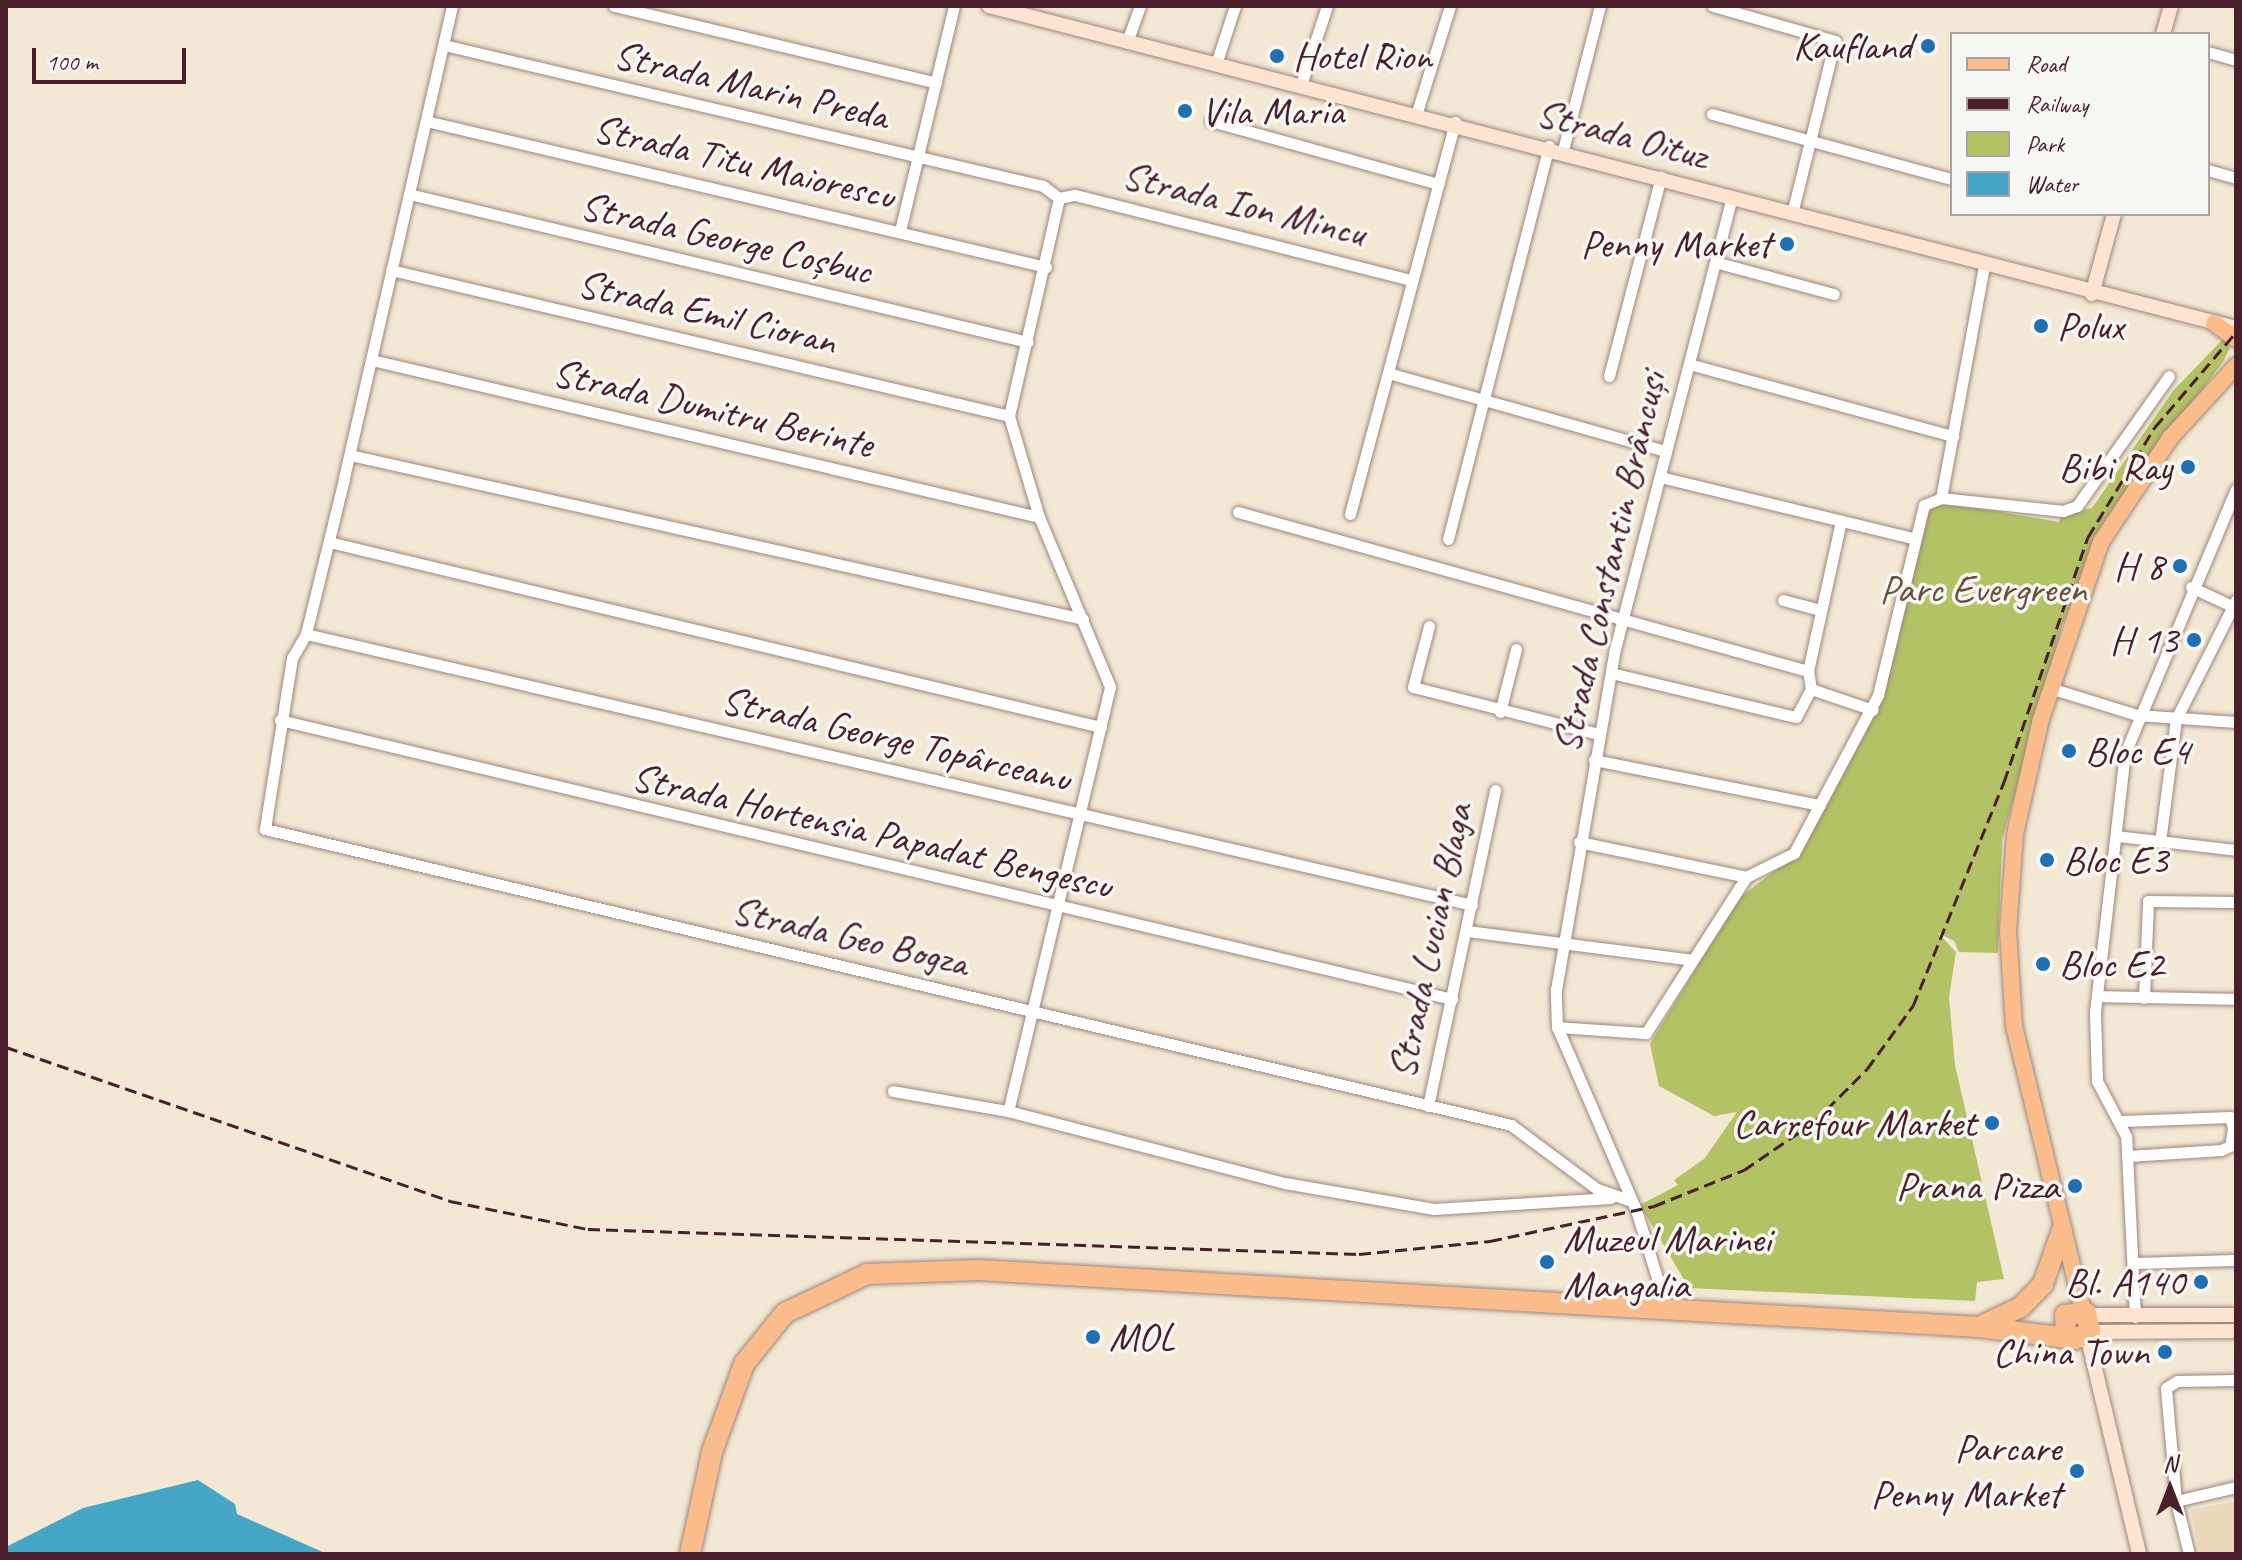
<!DOCTYPE html>
<html>
<head>
<meta charset="utf-8">
<style>
	body { margin:0 }
	#map { position:relative; width:2242px; height:1560px; overflow:hidden; background:#f2e8d3; font-family:Caveat,sans-serif }
	div>[style] { position:absolute }
	[style*='--x'] { left:calc(var(--x)*1px); top:calc(var(--y)*1px); width:calc(var(--w)*1px); rotate:calc(var(--a)*1deg) }
	.built>* { inset:0; background:#ebd8ba }
	.green>* { inset:0; background:#b2c265 }
	.water>* { inset:0; background:#45a6c5 }
	.roads { filter:drop-shadow(0 0 2px #9e847f) drop-shadow(0 0 2px #9e847f) }
	.street>* { height:11px; margin:-5.5px; padding:0 5.5px; transform-origin:5.5px; border-radius:5.5px; background:#fff }
	.secondary>* { height:14px; margin:-7px; padding:0 7px; transform-origin:7px; border-radius:7px; background:#fde4d1 }
	.primary>* { height:16px; margin:-8px; padding:0 8px; transform-origin:8px; border-radius:8px; background:#fabc8b }
	.highway>* { height:20px; margin:-10px; padding:0 10px; transform-origin:10px; border-radius:10px; background:#fabc8b }
	.rail>* { height:3px; margin-top:-1.5px; transform-origin:0; background:repeating-linear-gradient(90deg,#4a1f2b 0 12px,transparent 0 18px) }
	.dots>* { width:22px; height:22px; translate:-50% -50%; box-sizing:border-box; border:4px solid #f6f6f2; border-radius:50% }
	span { translate:-50% -50%; white-space:nowrap; text-align:center; line-height:1.15; -webkit-text-stroke:7px #f6f6f2; paint-order:stroke }
	.poi-label { font-size:40px; color:#4a1f2b }
	.right { translate:-100% -50%; text-align:right }
	.left { translate:0 -50%; text-align:left }
	.street-label { font-size:40px; color:#4a1f2b }
	.park-label { font-size:40px; color:#69503c }
	.frame { position:absolute; inset:0; border:8px solid #4a1f2b; pointer-events:none }
	.legend { position:absolute; left:1950px; top:32px; width:260px; height:184px; box-sizing:border-box; background:#f6f6f2; border:2px solid #b1a0a2; margin:0; padding:10px 14px; list-style:none; font-size:24px; color:#4a1f2b }
	.legend li { display:flex; align-items:center; gap:16px; height:40px }
	.legend b { width:40px; border:2px solid #b1a0a2 }
	.north { position:absolute; left:2130px; top:1448px; width:80px; height:80px; -webkit-text-stroke:6px #f6f6f2; paint-order:stroke; rotate:0deg; font-size:22px; font-weight:700; line-height:32px; text-align:center; color:#4a1f2b }
	.north::after { content:''; display:block; margin:auto; width:28px; height:36px; background:#4a1f2b; clip-path:polygon(50% 0,100% 100%,50% 72%,0 100%) }
	.scale { position:absolute; left:32px; top:48px; width:154px; height:36px; box-sizing:border-box; border:4px solid #4a1f2b; border-top:0; padding-left:10px; font-size:24px; line-height:28px; white-space:nowrap; color:#4a1f2b; -webkit-text-stroke:6px #f6f6f2; paint-order:stroke }
</style>
</head>
<body>
<div id="map">
	<div class="built">
		<i style="clip-path:polygon(2236px 1501px,2236px 1554px,2200px 1554px,2191px 1510px)"></i>
	</div>
	<div class="green">
		<i style="clip-path:polygon(2224px 338px,2230px 348px,2223px 362px,2115px 505px,2062px 625px,2002px 840px,1998px 953px,1959px 952px,1954px 941px,1937px 932px,1956px 952px,1949px 997px,1955px 1065px,2004px 1279px,1977px 1282px,1975px 1301px,1689px 1288px,1640px 1205px,1678px 1185px,1674px 1180px,1704px 1159px,1737px 1112px,1714px 1116px,1659px 1086px,1650px 1044px,1739px 898px,1785px 863px,1813px 827px,1882px 699px,1925px 512px,1944px 502px,2059px 522px,2061px 515px,2092px 508px,2173px 391px)"></i>
	</div>
	<div class="water">
		<i style="clip-path:polygon(198px 1480px,235px 1504px,237px 1514px,327px 1554px,6px 1554px,6px 1547px,83px 1508px)"></i>
	</div>
	<div class="roads">
		<div class="street">
			<i style="--x:452;--y:6;--w:485;--a:102.9"></i>
			<i style="--x:344;--y:479;--w:160;--a:103.8"></i>
			<i style="--x:306;--y:634;--w:28;--a:120"></i>
			<i style="--x:292;--y:658;--w:173;--a:99"></i>
			<i style="--x:265;--y:829;--w:1281;--a:13.36"></i>
			<i style="--x:1511;--y:1125;--w:107;--a:36.7"></i>
			<i style="--x:1597;--y:1189;--w:36;--a:19"></i>
			<i style="--x:614;--y:6;--w:331;--a:13.4"></i>
			<i style="--x:1713;--y:6;--w:127;--a:16"></i>
			<i style="--x:1835;--y:41;--w:177;--a:104"></i>
			<i style="--x:1128;--y:39;--w:35;--a:-70"></i>
			<i style="--x:444;--y:45;--w:615;--a:13.25"></i>
			<i style="--x:1043;--y:186;--w:20;--a:37"></i>
			<i style="--x:1059;--y:198;--w:224;--a:102.9"></i>
			<i style="--x:1009;--y:416;--w:105;--a:73.5"></i>
			<i style="--x:1039;--y:517;--w:184;--a:67.3"></i>
			<i style="--x:1110;--y:687;--w:436;--a:103.5"></i>
			<i style="--x:1008;--y:1111;--w:286;--a:14.6"></i>
			<i style="--x:1285;--y:1183;--w:151;--a:9.9"></i>
			<i style="--x:1434;--y:1209;--w:177;--a:-3.6"></i>
			<i style="--x:2208;--y:52;--w:29;--a:16"></i>
			<i style="--x:1217;--y:61;--w:58;--a:-71.9"></i>
			<i style="--x:1302;--y:82;--w:80;--a:-71.8"></i>
			<i style="--x:1417;--y:112;--w:111;--a:-72.7"></i>
			<i style="--x:1712;--y:114;--w:249;--a:15.2"></i>
			<i style="--x:426;--y:121;--w:637;--a:13.25"></i>
			<i style="--x:1211;--y:121;--w:236;--a:15.5"></i>
			<i style="--x:1563;--y:150;--w:149;--a:-75.6"></i>
			<i style="--x:2208;--y:170;--w:29;--a:16"></i>
			<i style="--x:409;--y:194;--w:636;--a:13.45"></i>
			<i style="--x:1059;--y:198;--w:16;--a:-11"></i>
			<i style="--x:1075;--y:195;--w:348;--a:14.2"></i>
			<i style="--x:900;--y:231;--w:231;--a:-76.5"></i>
			<i style="--x:1715;--y:262;--w:123;--a:15.1"></i>
			<i style="--x:391;--y:270;--w:635;--a:13.29"></i>
			<i style="--x:372;--y:360;--w:685;--a:13.25"></i>
			<i style="--x:1689;--y:364;--w:274;--a:15.3"></i>
			<i style="--x:1388;--y:373;--w:289;--a:15.7"></i>
			<i style="--x:1609;--y:376;--w:206;--a:-75.4"></i>
			<i style="--x:350;--y:455;--w:751;--a:12.61"></i>
			<i style="--x:1660;--y:477;--w:259;--a:13.6"></i>
			<i style="--x:1941;--y:498;--w:236;--a:-79.5"></i>
			<i style="--x:1238;--y:512;--w:592;--a:15.59"></i>
			<i style="--x:1350;--y:514;--w:406;--a:-75"></i>
			<i style="--x:1448;--y:539;--w:406;--a:-75.6"></i>
			<i style="--x:329;--y:542;--w:794;--a:13.48"></i>
			<i style="--x:2191;--y:587;--w:45;--a:24.9"></i>
			<i style="--x:1783;--y:600;--w:39;--a:15"></i>
			<i style="--x:1429;--y:626;--w:63;--a:104.7"></i>
			<i style="--x:1413;--y:687;--w:192;--a:14.2"></i>
			<i style="--x:306;--y:634;--w:1197;--a:13.08"></i>
			<i style="--x:1611;--y:673;--w:190;--a:13.4"></i>
			<i style="--x:1796;--y:717;--w:32;--a:-62"></i>
			<i style="--x:2050;--y:688;--w:91;--a:17.2"></i>
			<i style="--x:2137;--y:715;--w:99;--a:4"></i>
			<i style="--x:1811;--y:689;--w:18;--a:-99"></i>
			<i style="--x:1808;--y:671;--w:154;--a:-77.6"></i>
			<i style="--x:1811;--y:689;--w:65;--a:18.7"></i>
			<i style="--x:1500;--y:712;--w:65;--a:-75.7"></i>
			<i style="--x:280;--y:720;--w:1205;--a:13.39"></i>
			<i style="--x:1594;--y:760;--w:230;--a:11.3"></i>
			<i style="--x:2117;--y:836;--w:120;--a:6.7"></i>
			<i style="--x:1579;--y:842;--w:171;--a:11.8"></i>
			<i style="--x:1746;--y:877;--w:54;--a:-26.6"></i>
			<i style="--x:1794;--y:853;--w:179;--a:-62"></i>
			<i style="--x:1878;--y:695;--w:195;--a:-76.4"></i>
			<i style="--x:1924;--y:505;--w:18;--a:-22"></i>
			<i style="--x:1941;--y:498;--w:123;--a:6.1"></i>
			<i style="--x:2063;--y:511;--w:15;--a:-20"></i>
			<i style="--x:2077;--y:506;--w:159;--a:-54.7"></i>
			<i style="--x:2160;--y:842;--w:124;--a:-82.6"></i>
			<i style="--x:2176;--y:719;--w:133;--a:-63.2"></i>
			<i style="--x:1467;--y:931;--w:227;--a:7.3"></i>
			<i style="--x:2098;--y:996;--w:138;--a:1.2"></i>
			<i style="--x:2144;--y:998;--w:97;--a:-87.6"></i>
			<i style="--x:2148;--y:901;--w:88;--a:0.7"></i>
			<i style="--x:1557;--y:1027;--w:89;--a:3.9"></i>
			<i style="--x:1646;--y:1033;--w:185;--a:-57.3"></i>
			<i style="--x:893;--y:1091;--w:117;--a:9.9"></i>
			<i style="--x:1428;--y:1106;--w:323;--a:-78"></i>
			<i style="--x:2122;--y:1121;--w:108;--a:-2.1"></i>
			<i style="--x:2230;--y:1117;--w:11;--a:75"></i>
			<i style="--x:2233;--y:1128;--w:18;--a:99"></i>
			<i style="--x:2230;--y:1146;--w:10;--a:156"></i>
			<i style="--x:2221;--y:1150;--w:93;--a:176.3"></i>
			<i style="--x:2134;--y:1263;--w:102;--a:-1.7"></i>
			<i style="--x:1667;--y:1310;--w:105;--a:-107.2"></i>
			<i style="--x:1636;--y:1210;--w:199;--a:-113.3"></i>
			<i style="--x:1557;--y:1027;--w:37;--a:-92"></i>
			<i style="--x:1556;--y:990;--w:346;--a:-80.2"></i>
			<i style="--x:1615;--y:649;--w:467;--a:-75.5"></i>
			<i style="--x:2135;--y:1317;--w:181;--a:-92.8"></i>
			<i style="--x:2126;--y:1136;--w:62;--a:-117.8"></i>
			<i style="--x:2097;--y:1081;--w:69;--a:-91.7"></i>
			<i style="--x:2095;--y:1012;--w:261;--a:-83.4"></i>
			<i style="--x:2125;--y:753;--w:286;--a:-67.2"></i>
			<i style="--x:2176;--y:1501;--w:113;--a:-95.1"></i>
			<i style="--x:2166;--y:1388;--w:13;--a:-32"></i>
			<i style="--x:2177;--y:1381;--w:59;--a:-1"></i>
			<i style="--x:2189;--y:1554;--w:55;--a:-103.8"></i>
			<i style="--x:2176;--y:1501;--w:62;--a:-13.1"></i>
		</div>
		<div class="secondary">
			<i style="--x:989;--y:6;--w:1288;--a:14.48"></i>
			<i style="--x:2163;--y:34;--w:29;--a:-74"></i>
			<i style="--x:2092;--y:294;--w:83;--a:-74.6"></i>
			<i style="--x:2089;--y:1315;--w:147;--a:0"></i>
			<i style="--x:2090;--y:1332;--w:146;--a:-0.4"></i>
			<i style="--x:2087;--y:1335;--w:225;--a:76.6"></i>
		</div>
		<div class="primary">
			<i style="--x:2214;--y:323;--w:27;--a:36"></i>
			<i style="--x:2083;--y:1311;--w:293;--a:-103.6"></i>
			<i style="--x:2014;--y:1026;--w:96;--a:-93.6"></i>
			<i style="--x:2008;--y:930;--w:96;--a:-85.8"></i>
			<i style="--x:2015;--y:834;--w:118;--a:-77.3"></i>
			<i style="--x:2041;--y:719;--w:187;--a:-71.3"></i>
			<i style="--x:2101;--y:542;--w:125;--a:-56.4"></i>
			<i style="--x:2170;--y:438;--w:98;--a:-47.5"></i>
		</div>
		<div class="highway">
			<i style="--x:1983;--y:1325;--w:42;--a:-25.3"></i>
			<i style="--x:2021;--y:1307;--w:32;--a:-46"></i>
			<i style="--x:2043;--y:1284;--w:57;--a:-70.6"></i>
			<i style="--x:690;--y:1554;--w:104;--a:-77.8"></i>
			<i style="--x:712;--y:1452;--w:94;--a:-70"></i>
			<i style="--x:744;--y:1364;--w:65;--a:-51.2"></i>
			<i style="--x:785;--y:1313;--w:91;--a:-25.4"></i>
			<i style="--x:867;--y:1274;--w:111;--a:-2.1"></i>
			<i style="--x:978;--y:1270;--w:1003;--a:3.26"></i>
			<i style="--x:1979;--y:1327;--w:97;--a:7.1"></i>
			<i style="--x:2075;--y:1339;--w:17;--a:-25"></i>
			<i style="--x:2090;--y:1332;--w:19;--a:-102"></i>
			<i style="--x:2086;--y:1313;--w:21;--a:175"></i>
			<i style="--x:2065;--y:1315;--w:19;--a:87"></i>
		</div>
	</div>
	<div class="rail">
		<i style="--x:6;--y:1047;--w:470;--a:19.1"></i>
		<i style="--x:450;--y:1201;--w:141;--a:11.5"></i>
		<i style="--x:588;--y:1229;--w:771;--a:1.86"></i>
		<i style="--x:1359;--y:1254;--w:132;--a:-5.7"></i>
		<i style="--x:1490;--y:1241;--w:168;--a:-12"></i>
		<i style="--x:1654;--y:1206;--w:97;--a:-21.8"></i>
		<i style="--x:1744;--y:1170;--w:85;--a:-34.4"></i>
		<i style="--x:1814;--y:1122;--w:75;--a:-45"></i>
		<i style="--x:1867;--y:1069;--w:78;--a:-53.9"></i>
		<i style="--x:1913;--y:1006;--w:242;--a:-67.9"></i>
		<i style="--x:2004;--y:782;--w:259;--a:-71.1"></i>
		<i style="--x:2088;--y:537;--w:129;--a:-58.7"></i>
		<i style="--x:2155;--y:427;--w:125;--a:-49.5"></i>
	</div>
	<div class="dots">
		<i style="left:1928px;top:46px;background:#1f6fb2"></i>
		<i style="left:1277px;top:56px;background:#1f6fb2"></i>
		<i style="left:1185px;top:111px;background:#1f6fb2"></i>
		<i style="left:1787px;top:244px;background:#1f6fb2"></i>
		<i style="left:2041px;top:326px;background:#1f6fb2"></i>
		<i style="left:2188px;top:467px;background:#1f6fb2"></i>
		<i style="left:2180px;top:566px;background:#1f6fb2"></i>
		<i style="left:2194px;top:640px;background:#1f6fb2"></i>
		<i style="left:2069px;top:751px;background:#1f6fb2"></i>
		<i style="left:2047px;top:860px;background:#1f6fb2"></i>
		<i style="left:2043px;top:964px;background:#1f6fb2"></i>
		<i style="left:1992px;top:1123px;background:#1f6fb2"></i>
		<i style="left:2075px;top:1186px;background:#1f6fb2"></i>
		<i style="left:1547px;top:1262px;background:#1f6fb2"></i>
		<i style="left:2201px;top:1282px;background:#1f6fb2"></i>
		<i style="left:1093px;top:1337px;background:#1f6fb2"></i>
		<i style="left:2165px;top:1352px;background:#1f6fb2"></i>
		<i style="left:2077px;top:1471px;background:#1f6fb2"></i>
	</div>
	<div class="poi-label">
		<span class="right" style="left:1912px;top:46px">Kaufland</span>
		<span class="left" style="left:1293px;top:56px">Hotel Rion</span>
		<span class="left" style="left:1201px;top:111px">Vila Maria</span>
		<span class="right" style="left:1771px;top:244px">Penny Market</span>
		<span class="left" style="left:2057px;top:326px">Polux</span>
		<span class="right" style="left:2172px;top:467px">Bibi Ray</span>
		<span class="right" style="left:2164px;top:566px">H 8</span>
		<span class="right" style="left:2178px;top:640px">H 13</span>
		<span class="left" style="left:2085px;top:751px">Bloc E4</span>
		<span class="left" style="left:2063px;top:860px">Bloc E3</span>
		<span class="left" style="left:2059px;top:964px">Bloc E2</span>
		<span class="right" style="left:1976px;top:1123px">Carrefour Market</span>
		<span class="right" style="left:2059px;top:1186px">Prana Pizza</span>
		<span class="left" style="left:1563px;top:1262px">Muzeul Marinei<br>Mangalia</span>
		<span class="right" style="left:2185px;top:1282px">Bl. A140</span>
		<span class="left" style="left:1109px;top:1337px">MOL</span>
		<span class="right" style="left:2149px;top:1352px">China Town</span>
		<span class="right" style="left:2061px;top:1471px">Parcare<br>Penny Market</span>
	</div>
	<div class="street-label">
		<span style="left:751px;top:85px;rotate:13deg">Strada Marin Preda</span>
		<span style="left:1622px;top:134px;rotate:15deg">Strada Oituz</span>
		<span style="left:744px;top:162px;rotate:13deg">Strada Titu Maiorescu</span>
		<span style="left:1244px;top:204px;rotate:14deg">Strada Ion Mincu</span>
		<span style="left:726px;top:238px;rotate:13deg">Strada George Coșbuc</span>
		<span style="left:707px;top:312px;rotate:13deg">Strada Emil Cioran</span>
		<span style="left:713px;top:408px;rotate:13deg">Strada Dumitru Berinte</span>
		<span style="left:1609px;top:562px;rotate:-77deg">Strada Constantin Brâncuși</span>
		<span style="left:896px;top:739px;rotate:13deg">Strada George Topârceanu</span>
		<span style="left:872px;top:831px;rotate:13deg">Strada Hortensia Papadat Bengescu</span>
		<span style="left:850px;top:936px;rotate:13deg">Strada Geo Bogza</span>
		<span style="left:1430px;top:941px;rotate:-78deg">Strada Lucian Blaga</span>
	</div>
	<div class="park-label">
		<span style="left:1983px;top:589px">Parc Evergreen</span>
	</div>
	<div class="frame"></div>
	<ul class="legend">
	<li><b style="height:10px;background:#fabc8b"></b>Road</li>
	<li><b style="height:10px;background:#4a1f2b"></b>Railway</li>
	<li><b style="height:22px;background:#b2c265"></b>Park</li>
	<li><b style="height:22px;background:#45a6c5"></b>Water</li>
	</ul>
	<div class="north">N</div>
	<div class="scale">100 m</div>
</div>
</body>
</html>
